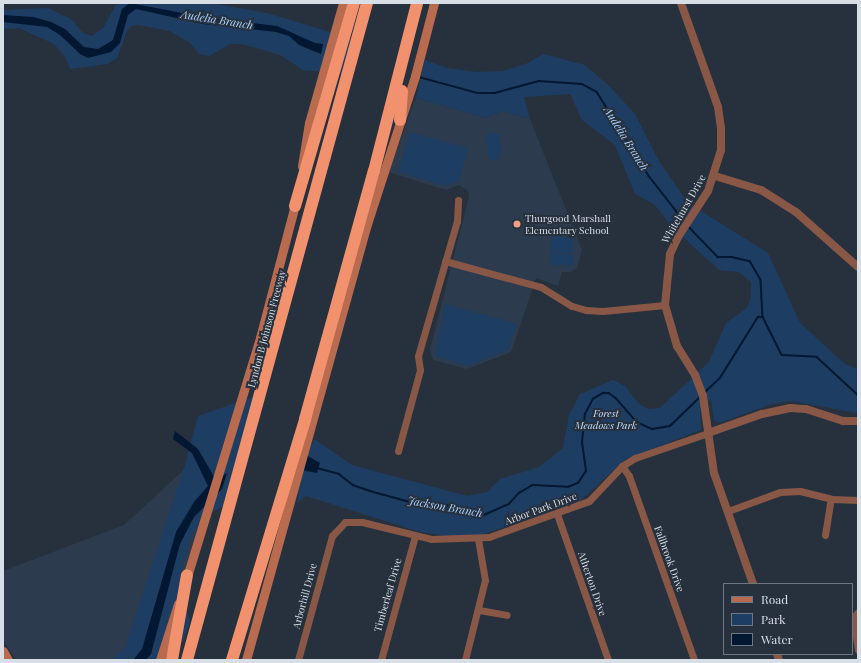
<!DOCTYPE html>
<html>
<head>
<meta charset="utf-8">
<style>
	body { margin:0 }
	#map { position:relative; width:861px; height:663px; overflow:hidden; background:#27313e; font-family:"Playfair Display",serif }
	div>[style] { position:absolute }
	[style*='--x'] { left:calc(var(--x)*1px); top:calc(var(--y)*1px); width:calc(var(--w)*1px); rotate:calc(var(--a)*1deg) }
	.built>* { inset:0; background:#2c3b4d }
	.green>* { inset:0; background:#1e3d62 }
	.water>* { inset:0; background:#021832 }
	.stream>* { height:1.5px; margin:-0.75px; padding:0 0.75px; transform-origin:0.75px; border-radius:0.75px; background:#021832 }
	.minor>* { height:7px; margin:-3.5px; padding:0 3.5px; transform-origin:3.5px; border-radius:3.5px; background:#895746 }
	.tertiary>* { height:8px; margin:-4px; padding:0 4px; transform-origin:4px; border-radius:4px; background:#895746 }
	.secondary>* { height:9px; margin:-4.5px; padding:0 4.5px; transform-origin:4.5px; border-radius:4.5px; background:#b96b4f }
	.motorway>* { height:12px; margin:-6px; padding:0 6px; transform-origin:6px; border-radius:6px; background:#f1916e }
	.dots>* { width:11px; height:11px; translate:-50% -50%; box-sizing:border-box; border:2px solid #27313e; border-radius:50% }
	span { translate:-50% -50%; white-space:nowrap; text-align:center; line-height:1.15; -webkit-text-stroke:4px #27313e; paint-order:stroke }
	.street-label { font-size:10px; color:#d7dee6 }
	.poi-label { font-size:10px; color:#d7dee6 }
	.left { translate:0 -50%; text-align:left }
	.park-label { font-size:10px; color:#c5dfff; font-style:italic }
	.water-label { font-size:11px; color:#a9d0fe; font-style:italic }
	.frame { position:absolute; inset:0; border:4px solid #d7dee6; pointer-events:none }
	.legend { position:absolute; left:723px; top:583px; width:130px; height:72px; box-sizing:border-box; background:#27313e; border:1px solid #6d7681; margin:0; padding:5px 7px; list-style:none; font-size:12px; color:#d7dee6 }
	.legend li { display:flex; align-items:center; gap:8px; height:20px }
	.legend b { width:20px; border:1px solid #6d7681 }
</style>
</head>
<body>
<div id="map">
	<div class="built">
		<i style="clip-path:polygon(416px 98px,486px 118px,502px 111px,530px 119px,582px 250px,577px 268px,571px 272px,562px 272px,558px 286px,536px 278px,511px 352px,467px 369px,433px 360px,430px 349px,469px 197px,468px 191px,459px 185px,446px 190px,388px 172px)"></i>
		<i style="clip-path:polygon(235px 423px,164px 660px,16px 660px,3px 640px,3px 571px,124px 525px)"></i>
	</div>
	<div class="green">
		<i style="clip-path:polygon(117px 3px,209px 3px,267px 13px,353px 39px,344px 74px,303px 70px,280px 55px,242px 44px,230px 44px,209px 56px,199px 54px,190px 43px,170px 31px,139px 25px,131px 26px,127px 31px,117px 58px,108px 64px,70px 69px,65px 57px,54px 44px,19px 28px,3px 29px,3px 10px,48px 8px,71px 19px,82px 32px,92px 36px,103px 28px)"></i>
		<i style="clip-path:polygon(543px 54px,585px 65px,610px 87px,635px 114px,659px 161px,688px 203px,768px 253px,800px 323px,846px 365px,858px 369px,858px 413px,790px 401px,772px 404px,719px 423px,714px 420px,711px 399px,700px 411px,701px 430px,626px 459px,580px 501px,484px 534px,450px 537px,417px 531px,306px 496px,297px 503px,299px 493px,280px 487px,294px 434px,312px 445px,314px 439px,352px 465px,467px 496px,487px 492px,500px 479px,539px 467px,563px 448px,569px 415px,580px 394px,613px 380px,625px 386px,639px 404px,648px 409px,660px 408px,709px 362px,726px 323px,747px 308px,751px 297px,751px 282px,739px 272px,719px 270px,671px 226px,655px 205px,635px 194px,615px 145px,582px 120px,570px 94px,524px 97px,530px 119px,502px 111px,486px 118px,416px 98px,425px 60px,447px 68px,477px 72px,503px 71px,528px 63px)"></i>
		<i style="clip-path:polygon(410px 132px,468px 148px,459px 181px,446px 186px,398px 172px)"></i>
		<i style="clip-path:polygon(488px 132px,500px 135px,501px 139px,499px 141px,502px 153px,497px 160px,492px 161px,488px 156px,488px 146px,485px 143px)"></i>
		<i style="clip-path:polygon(552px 236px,573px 238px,572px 253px,550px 251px)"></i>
		<i style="clip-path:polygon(550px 252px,570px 254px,574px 258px,573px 264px,569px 266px,551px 265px)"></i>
		<i style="clip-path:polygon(445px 304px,517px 324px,508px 350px,467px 366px,435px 355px)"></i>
		<i style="clip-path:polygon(255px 396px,229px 503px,204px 517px,191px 536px,182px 568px,179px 592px,190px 620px,185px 637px,175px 656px,171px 660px,111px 660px,125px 648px,185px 465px,198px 416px)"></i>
	</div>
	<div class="water">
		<i style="clip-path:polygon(130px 3px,203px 17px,277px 26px,315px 43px,323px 44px,321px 54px,299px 45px,289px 36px,276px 32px,203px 24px,136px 9px,128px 15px,120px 43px,111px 52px,88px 58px,80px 54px,60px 35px,47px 27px,3px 22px,3px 15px,33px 17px,51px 22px,65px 29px,84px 47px,98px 49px,113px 40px,122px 9px)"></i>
		<i style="clip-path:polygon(175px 431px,198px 449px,216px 480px,227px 473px,222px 489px,194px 517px,180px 544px,151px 654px,146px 660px,133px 660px,142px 649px,176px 532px,194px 502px,208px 486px,192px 453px,173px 439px)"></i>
		<i style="clip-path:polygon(301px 452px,320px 463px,317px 473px,297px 469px)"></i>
	</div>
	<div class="stream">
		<i style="--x:419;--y:77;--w:61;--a:15.2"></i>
		<i style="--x:478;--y:93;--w:17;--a:0"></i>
		<i style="--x:495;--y:93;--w:46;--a:-15.3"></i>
		<i style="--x:539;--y:81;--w:43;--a:4"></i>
		<i style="--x:582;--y:84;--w:17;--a:28"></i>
		<i style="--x:597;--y:92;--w:99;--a:58.2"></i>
		<i style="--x:649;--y:176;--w:58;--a:52"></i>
		<i style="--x:689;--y:227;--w:42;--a:46"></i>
		<i style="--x:718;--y:257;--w:14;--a:0"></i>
		<i style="--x:732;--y:257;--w:18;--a:13"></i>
		<i style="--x:750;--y:261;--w:22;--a:60"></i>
		<i style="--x:761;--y:280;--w:37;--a:87"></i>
		<i style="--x:704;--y:393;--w:22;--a:-43"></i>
		<i style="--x:720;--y:378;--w:72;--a:-58.1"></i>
		<i style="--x:758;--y:317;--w:5;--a:0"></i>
		<i style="--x:763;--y:317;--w:42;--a:63.4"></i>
		<i style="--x:782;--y:355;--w:35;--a:3"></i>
		<i style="--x:817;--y:357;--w:56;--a:42.8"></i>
		<i style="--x:317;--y:468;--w:23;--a:15"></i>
		<i style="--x:339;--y:474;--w:18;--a:38"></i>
		<i style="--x:353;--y:485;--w:18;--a:19"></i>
		<i style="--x:370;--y:491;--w:46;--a:15.3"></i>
		<i style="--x:414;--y:503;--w:28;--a:2"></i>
		<i style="--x:442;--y:504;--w:43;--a:14.7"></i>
		<i style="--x:484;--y:515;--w:27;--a:-24"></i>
		<i style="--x:509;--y:504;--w:15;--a:-48"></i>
		<i style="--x:519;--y:493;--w:16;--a:-30"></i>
		<i style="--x:533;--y:485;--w:35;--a:3"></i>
		<i style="--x:568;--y:487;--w:11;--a:-22"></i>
		<i style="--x:578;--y:483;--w:14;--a:-56"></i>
		<i style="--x:586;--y:471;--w:29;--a:-98"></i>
		<i style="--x:582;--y:442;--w:28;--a:-84"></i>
		<i style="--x:585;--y:414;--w:17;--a:-62"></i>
		<i style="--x:593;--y:399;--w:12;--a:-31"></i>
		<i style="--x:603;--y:393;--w:6;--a:0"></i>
		<i style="--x:609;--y:393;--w:9;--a:36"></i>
		<i style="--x:616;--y:398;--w:32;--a:49"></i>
		<i style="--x:637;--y:422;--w:17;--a:25"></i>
		<i style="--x:652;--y:429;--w:18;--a:-9"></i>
		<i style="--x:670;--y:426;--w:42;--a:-44"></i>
	</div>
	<div class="minor">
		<i style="--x:445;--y:261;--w:99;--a:15.2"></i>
		<i style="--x:541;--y:287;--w:36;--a:32"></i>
		<i style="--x:572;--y:306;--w:15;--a:16"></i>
		<i style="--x:586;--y:310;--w:17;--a:3"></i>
		<i style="--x:603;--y:311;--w:62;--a:-5.5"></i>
		<i style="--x:398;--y:451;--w:84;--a:-74.8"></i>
		<i style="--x:420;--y:370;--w:14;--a:-98"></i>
		<i style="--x:418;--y:356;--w:141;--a:-73.9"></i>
		<i style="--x:457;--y:221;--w:21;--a:-87"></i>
		<i style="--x:622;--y:466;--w:12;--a:55"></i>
		<i style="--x:629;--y:476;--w:195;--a:70.5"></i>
		<i style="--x:728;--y:511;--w:55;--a:-20.1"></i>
		<i style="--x:780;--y:492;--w:20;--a:-3"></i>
		<i style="--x:800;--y:491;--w:32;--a:14"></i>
		<i style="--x:831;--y:499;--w:27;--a:2"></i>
		<i style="--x:557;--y:514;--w:155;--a:70.7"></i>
		<i style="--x:825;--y:535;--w:36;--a:-81"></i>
		<i style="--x:479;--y:610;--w:28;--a:10"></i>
		<i style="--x:858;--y:612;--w:8;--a:130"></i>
		<i style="--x:853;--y:618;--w:32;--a:81"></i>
		<i style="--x:298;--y:660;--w:129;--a:-74.7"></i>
		<i style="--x:332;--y:536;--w:19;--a:-47"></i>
		<i style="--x:345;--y:522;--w:17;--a:0"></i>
		<i style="--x:362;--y:522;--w:71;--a:13.8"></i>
		<i style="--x:431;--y:539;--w:58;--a:-2"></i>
		<i style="--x:489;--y:537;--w:106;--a:-19.8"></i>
		<i style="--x:589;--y:501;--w:48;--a:-46.7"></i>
		<i style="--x:622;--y:466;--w:15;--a:-32"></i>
		<i style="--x:635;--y:458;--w:77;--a:-18.9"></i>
		<i style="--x:381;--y:660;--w:129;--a:-74.7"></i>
		<i style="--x:465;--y:660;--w:82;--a:-76"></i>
		<i style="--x:485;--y:580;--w:42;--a:-99.7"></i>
	</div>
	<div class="tertiary">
		<i style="--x:681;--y:3;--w:110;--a:70.4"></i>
		<i style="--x:718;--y:107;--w:21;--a:82"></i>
		<i style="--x:721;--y:128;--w:22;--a:90"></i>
		<i style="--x:721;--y:150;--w:43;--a:107.6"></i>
		<i style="--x:708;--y:191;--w:55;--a:123.1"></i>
		<i style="--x:678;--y:237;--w:19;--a:115"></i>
		<i style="--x:670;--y:254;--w:51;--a:95.6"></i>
		<i style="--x:665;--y:305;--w:43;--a:73.7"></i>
		<i style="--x:677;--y:346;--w:34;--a:58"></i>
		<i style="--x:695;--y:375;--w:22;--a:69"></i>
		<i style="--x:703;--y:396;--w:78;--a:81.9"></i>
		<i style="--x:714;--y:473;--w:118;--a:70.6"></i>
		<i style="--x:715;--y:176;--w:48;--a:16.9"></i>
		<i style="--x:761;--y:190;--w:41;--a:32.2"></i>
		<i style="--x:796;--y:212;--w:83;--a:41.6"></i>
		<i style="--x:708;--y:433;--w:57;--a:-19.4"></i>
		<i style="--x:762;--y:414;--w:29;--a:-12"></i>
		<i style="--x:790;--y:408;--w:16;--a:4"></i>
		<i style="--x:806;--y:409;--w:39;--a:18"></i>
		<i style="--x:843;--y:421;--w:15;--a:0"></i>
		<i style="--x:777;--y:654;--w:6;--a:72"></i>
	</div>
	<div class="secondary">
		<i style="--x:302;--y:166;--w:44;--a:-80.8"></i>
		<i style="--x:309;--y:123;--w:125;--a:-74.2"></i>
		<i style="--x:186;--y:580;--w:253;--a:-73"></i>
		<i style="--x:260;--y:338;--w:142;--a:-75.3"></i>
		<i style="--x:3;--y:651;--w:10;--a:61"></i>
		<i style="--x:160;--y:660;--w:59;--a:-72.2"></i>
		<i style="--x:246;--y:660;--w:452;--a:-74.5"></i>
		<i style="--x:367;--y:224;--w:156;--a:-72"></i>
		<i style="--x:415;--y:76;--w:75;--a:-75.4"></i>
	</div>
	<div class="motorway">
		<i style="--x:400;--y:120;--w:29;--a:-86"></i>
		<i style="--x:295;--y:206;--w:211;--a:-73.8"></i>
		<i style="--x:172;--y:660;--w:86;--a:-80"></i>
		<i style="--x:187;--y:660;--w:681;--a:-74.68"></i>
		<i style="--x:232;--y:660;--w:252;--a:-73.1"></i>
		<i style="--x:305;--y:419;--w:257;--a:-74.5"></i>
		<i style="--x:374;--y:171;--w:173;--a:-75.6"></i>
	</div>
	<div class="dots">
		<i style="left:517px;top:224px;background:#f39f82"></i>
	</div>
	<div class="street-label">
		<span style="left:684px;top:209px;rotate:-60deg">Whitehurst Drive</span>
		<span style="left:267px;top:329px;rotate:-75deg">Lyndon B Johnson Freeway</span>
		<span style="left:541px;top:509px;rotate:-20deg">Arbor Park Drive</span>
		<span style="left:669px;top:559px;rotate:70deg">Fallbrook Drive</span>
		<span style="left:592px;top:584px;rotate:71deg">Atherton Drive</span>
		<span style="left:388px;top:595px;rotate:-74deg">Timberleaf Drive</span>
		<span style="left:305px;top:596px;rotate:-75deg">Arborhill Drive</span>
	</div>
	<div class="poi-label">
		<span class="left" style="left:525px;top:224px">Thurgood Marshall<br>Elementary School</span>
	</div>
	<div class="park-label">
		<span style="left:606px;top:419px">Forest<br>Meadows Park</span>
	</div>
	<div class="water-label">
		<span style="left:217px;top:20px;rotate:9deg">Audelia Branch</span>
		<span style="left:626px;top:139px;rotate:58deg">Audelia Branch</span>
		<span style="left:445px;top:507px;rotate:10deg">Jackson Branch</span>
	</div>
	<div class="frame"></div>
	<ul class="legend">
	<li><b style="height:5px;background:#b96b4f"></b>Road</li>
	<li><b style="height:11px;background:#1e3d62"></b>Park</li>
	<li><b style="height:11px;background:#021832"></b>Water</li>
	</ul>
</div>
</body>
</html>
